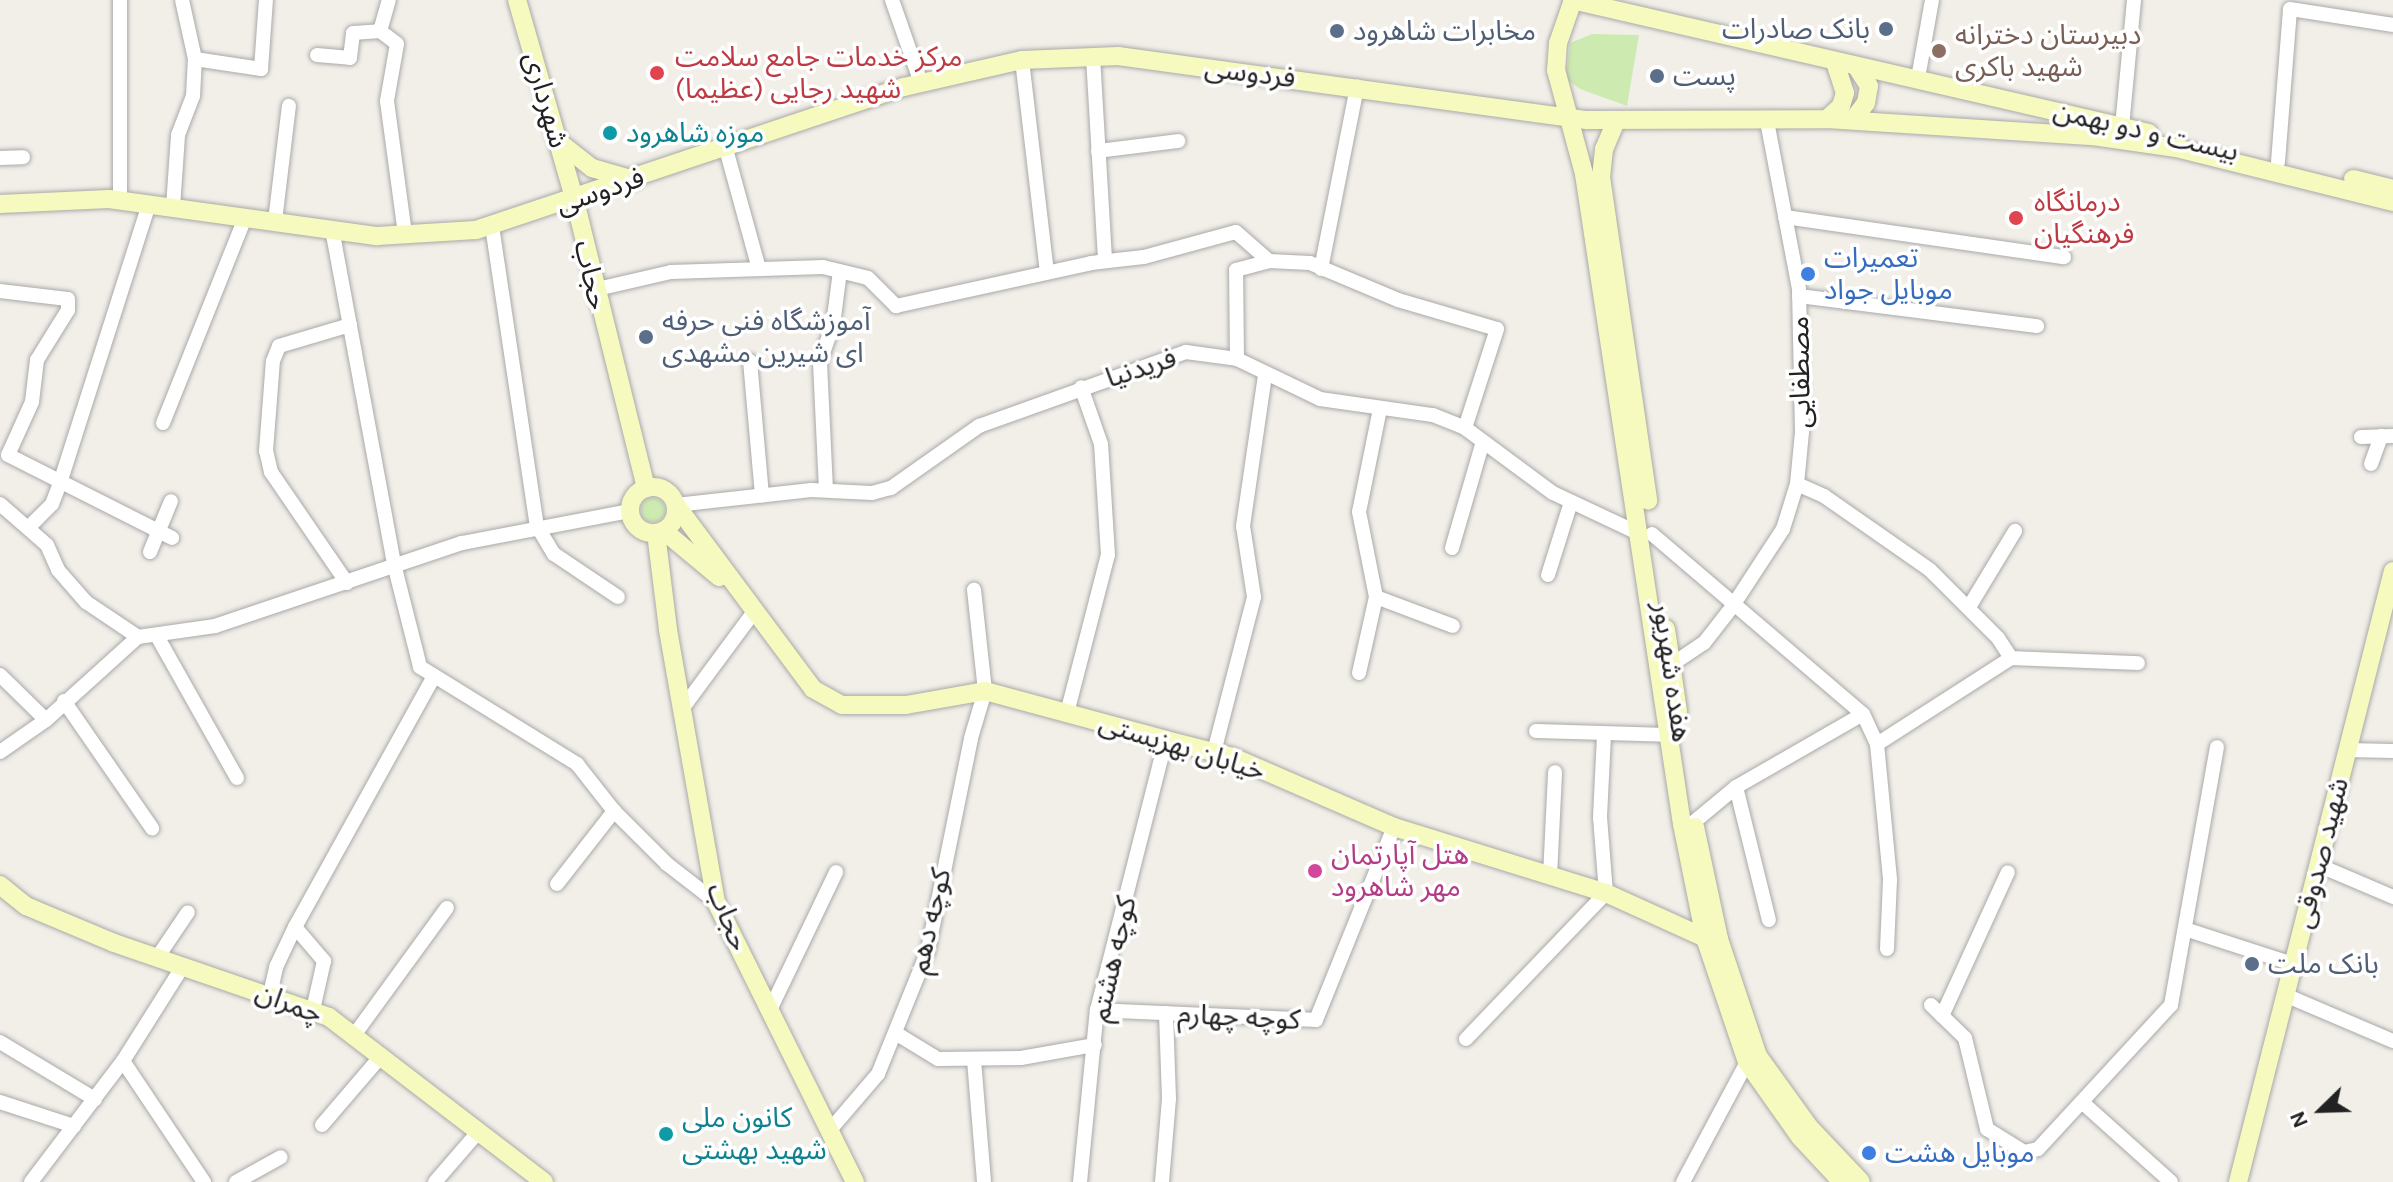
<!DOCTYPE html>
<html>
<head>
<meta charset="utf-8">
<style>
	body { margin:0 }
	#map { position:relative; width:2393px; height:1182px; overflow:hidden; background:#f2efe9; font-family:Karla,"Noto Sans Arabic",sans-serif }
	div>[style] { position:absolute }
	[style*='--x'] { left:calc(var(--x)*1px); top:calc(var(--y)*1px); width:calc(var(--w)*1px); rotate:calc(var(--a)*1deg) }
	.grass>* { inset:0; background:#cdebb0 }
	.round { border-radius:50% }
	.roads { filter:drop-shadow(0 0 2px #a9a9a9) drop-shadow(0 0 2px #a9a9a9) }
	.street>* { height:14px; margin:-7px; padding:0 7px; transform-origin:7px; border-radius:7px; background:#fff }
	.secondary>* { height:18px; margin:-9px; padding:0 9px; transform-origin:9px; border-radius:9px; background:#f7fabf }
	.secondary>.ring { margin:-9px; padding:0; box-sizing:content-box; background:none; border:18px solid #f7fabf; border-radius:50% }
	.dots>* { width:22px; height:22px; translate:-50% -50%; box-sizing:border-box; border:4px solid #fff; border-radius:50% }
	span { translate:-50% -50%; white-space:nowrap; text-align:center; line-height:1.15; -webkit-text-stroke:7px #fff; paint-order:stroke }
	.service-label { font-size:28px; color:#4e5e75 }
	.right { translate:-100% -50%; text-align:right }
	.left { translate:0 -50%; text-align:left }
	.education-label { font-size:28px; color:#785e54 }
	.health-label { font-size:28px; color:#be3a42 }
	.street-label { font-size:28px; color:#222 }
	.culture-label { font-size:28px; color:#0d838f }
	.shop-label { font-size:28px; color:#366cbe }
	.hotel-label { font-size:28px; color:#b23c85 }
	.north { position:absolute; left:2281px; top:1070px; width:80px; height:80px; -webkit-text-stroke:6px #fff; paint-order:stroke; rotate:247deg; font-size:22px; font-weight:700; line-height:32px; text-align:center; color:#222 }
	.north::after { content:''; display:block; margin:auto; width:28px; height:36px; background:#222; clip-path:polygon(50% 0,100% 100%,50% 72%,0 100%) }
</style>
</head>
<body>
<div id="map">
	<div class="grass">
		<i style="clip-path:polygon(1592px 34px,1639px 35px,1627px 106px,1580px 89px,1566px 79px,1570px 43px)"></i>
		<i class="round" style="left:641px;top:498px;width:24px;height:24px"></i>
	</div>
	<div class="roads">
		<div class="street">
			<i style="--x:892;--y:0;--w:88;--a:70.7"></i>
			<i style="--x:380;--y:31;--w:32;--a:-74"></i>
			<i style="--x:317;--y:55;--w:33;--a:5"></i>
			<i style="--x:350;--y:58;--w:25;--a:-83"></i>
			<i style="--x:353;--y:33;--w:27;--a:-4"></i>
			<i style="--x:380;--y:31;--w:21;--a:37"></i>
			<i style="--x:397;--y:44;--w:58;--a:100"></i>
			<i style="--x:387;--y:101;--w:134;--a:82.3"></i>
			<i style="--x:1093;--y:57;--w:204;--a:86.6"></i>
			<i style="--x:195;--y:59;--w:67;--a:8.6"></i>
			<i style="--x:261;--y:69;--w:69;--a:-85.9"></i>
			<i style="--x:1022;--y:60;--w:214;--a:83.3"></i>
			<i style="--x:1918;--y:78;--w:79;--a:-79.8"></i>
			<i style="--x:2122;--y:127;--w:128;--a:-84.6"></i>
			<i style="--x:726;--y:149;--w:124;--a:74.6"></i>
			<i style="--x:1098;--y:151;--w:81;--a:-7.1"></i>
			<i style="--x:0;--y:158;--w:23;--a:-2"></i>
			<i style="--x:2278;--y:162;--w:153;--a:-85.5"></i>
			<i style="--x:2290;--y:9;--w:104;--a:8.8"></i>
			<i style="--x:120;--y:200;--w:200;--a:-90"></i>
			<i style="--x:173;--y:207;--w:72;--a:-86"></i>
			<i style="--x:178;--y:135;--w:42;--a:-69"></i>
			<i style="--x:193;--y:96;--w:37;--a:-87"></i>
			<i style="--x:195;--y:59;--w:60;--a:-102.4"></i>
			<i style="--x:1785;--y:217;--w:282;--a:8.2"></i>
			<i style="--x:275;--y:221;--w:116;--a:-83.1"></i>
			<i style="--x:492;--y:226;--w:303;--a:81.5"></i>
			<i style="--x:537;--y:526;--w:33;--a:59"></i>
			<i style="--x:554;--y:554;--w:77;--a:33.9"></i>
			<i style="--x:332;--y:229;--w:341;--a:79.5"></i>
			<i style="--x:394;--y:564;--w:106;--a:75.8"></i>
			<i style="--x:420;--y:667;--w:185;--a:31.7"></i>
			<i style="--x:577;--y:764;--w:60;--a:51.8"></i>
			<i style="--x:614;--y:811;--w:75;--a:45"></i>
			<i style="--x:667;--y:864;--w:62;--a:37.8"></i>
			<i style="--x:1321;--y:269;--w:186;--a:-78.8"></i>
			<i style="--x:593;--y:290;--w:80;--a:-13"></i>
			<i style="--x:671;--y:272;--w:152;--a:-1.9"></i>
			<i style="--x:823;--y:267;--w:46;--a:13.7"></i>
			<i style="--x:868;--y:278;--w:40;--a:45"></i>
			<i style="--x:896;--y:306;--w:200;--a:-12.4"></i>
			<i style="--x:1091;--y:263;--w:53;--a:-6.5"></i>
			<i style="--x:1144;--y:257;--w:95;--a:-15.2"></i>
			<i style="--x:1236;--y:232;--w:44;--a:41.3"></i>
			<i style="--x:1269;--y:261;--w:41;--a:2.8"></i>
			<i style="--x:1310;--y:263;--w:95;--a:22.8"></i>
			<i style="--x:1398;--y:300;--w:103;--a:16.3"></i>
			<i style="--x:1497;--y:329;--w:104;--a:107.9"></i>
			<i style="--x:0;--y:291;--w:68;--a:6.7"></i>
			<i style="--x:68;--y:299;--w:11;--a:90"></i>
			<i style="--x:68;--y:310;--w:59;--a:121.8"></i>
			<i style="--x:37;--y:360;--w:42;--a:96.8"></i>
			<i style="--x:32;--y:402;--w:58;--a:114.4"></i>
			<i style="--x:8;--y:455;--w:184;--a:26.8"></i>
			<i style="--x:1799;--y:296;--w:240;--a:7.2"></i>
			<i style="--x:1237;--y:359;--w:89;--a:-90.6"></i>
			<i style="--x:1236;--y:270;--w:34;--a:-15"></i>
			<i style="--x:750;--y:361;--w:135;--a:84.9"></i>
			<i style="--x:163;--y:423;--w:223;--a:-68.2"></i>
			<i style="--x:2361;--y:437;--w:32;--a:-2"></i>
			<i style="--x:2371;--y:464;--w:30;--a:-70"></i>
			<i style="--x:1797;--y:484;--w:30;--a:24"></i>
			<i style="--x:1824;--y:496;--w:129;--a:34.9"></i>
			<i style="--x:1930;--y:570;--w:96;--a:45"></i>
			<i style="--x:1998;--y:638;--w:24;--a:57"></i>
			<i style="--x:826;--y:490;--w:128;--a:-92.7"></i>
			<i style="--x:820;--y:362;--w:39;--a:-71"></i>
			<i style="--x:833;--y:325;--w:54;--a:-82.6"></i>
			<i style="--x:0;--y:504;--w:62;--a:41.1"></i>
			<i style="--x:47;--y:545;--w:27;--a:66"></i>
			<i style="--x:58;--y:570;--w:43;--a:48.8"></i>
			<i style="--x:86;--y:602;--w:63;--a:33.9"></i>
			<i style="--x:138;--y:637;--w:78;--a:-8.1"></i>
			<i style="--x:215;--y:626;--w:261;--a:-18.6"></i>
			<i style="--x:462;--y:543;--w:171;--a:-10.8"></i>
			<i style="--x:676;--y:505;--w:136;--a:-6.3"></i>
			<i style="--x:811;--y:490;--w:61;--a:2.8"></i>
			<i style="--x:872;--y:493;--w:20;--a:-15"></i>
			<i style="--x:891;--y:488;--w:108;--a:-35.2"></i>
			<i style="--x:979;--y:426;--w:220;--a:-19.7"></i>
			<i style="--x:1186;--y:352;--w:51;--a:7.8"></i>
			<i style="--x:1237;--y:359;--w:92;--a:25.7"></i>
			<i style="--x:1320;--y:399;--w:114;--a:8.1"></i>
			<i style="--x:1433;--y:415;--w:35;--a:22"></i>
			<i style="--x:1465;--y:428;--w:109;--a:36.5"></i>
			<i style="--x:1553;--y:493;--w:96;--a:25.2"></i>
			<i style="--x:30;--y:526;--w:31;--a:-45"></i>
			<i style="--x:52;--y:504;--w:22;--a:-69"></i>
			<i style="--x:60;--y:483;--w:293;--a:-72.3"></i>
			<i style="--x:1652;--y:534;--w:277;--a:40.5"></i>
			<i style="--x:1863;--y:714;--w:33;--a:65"></i>
			<i style="--x:1877;--y:744;--w:137;--a:84.5"></i>
			<i style="--x:1890;--y:880;--w:69;--a:92.5"></i>
			<i style="--x:1452;--y:548;--w:111;--a:-73.8"></i>
			<i style="--x:150;--y:552;--w:55;--a:-67.6"></i>
			<i style="--x:1548;--y:575;--w:77;--a:-72.5"></i>
			<i style="--x:347;--y:583;--w:135;--a:-124.4"></i>
			<i style="--x:271;--y:472;--w:22;--a:-103"></i>
			<i style="--x:266;--y:451;--w:90;--a:-85.6"></i>
			<i style="--x:273;--y:361;--w:16;--a:-68"></i>
			<i style="--x:279;--y:346;--w:74;--a:-16.5"></i>
			<i style="--x:1376;--y:597;--w:82;--a:20.6"></i>
			<i style="--x:1969;--y:607;--w:89;--a:-58.8"></i>
			<i style="--x:157;--y:636;--w:163;--a:60.6"></i>
			<i style="--x:1671;--y:665;--w:40;--a:-34"></i>
			<i style="--x:1704;--y:643;--w:46;--a:-52.1"></i>
			<i style="--x:1732;--y:607;--w:93;--a:-56.8"></i>
			<i style="--x:1783;--y:529;--w:47;--a:-72.7"></i>
			<i style="--x:1797;--y:484;--w:52;--a:-84.5"></i>
			<i style="--x:1802;--y:432;--w:143;--a:-91.2"></i>
			<i style="--x:1799;--y:289;--w:170;--a:-100.8"></i>
			<i style="--x:1359;--y:673;--w:78;--a:-77.4"></i>
			<i style="--x:1376;--y:597;--w:87;--a:-101.3"></i>
			<i style="--x:1359;--y:512;--w:105;--a:-78.5"></i>
			<i style="--x:0;--y:675;--w:64;--a:44.4"></i>
			<i style="--x:64;--y:701;--w:155;--a:55.3"></i>
			<i style="--x:682;--y:709;--w:119;--a:-53.5"></i>
			<i style="--x:1067;--y:713;--w:163;--a:-75.5"></i>
			<i style="--x:1108;--y:555;--w:111;--a:-93.6"></i>
			<i style="--x:1101;--y:444;--w:60;--a:-109.3"></i>
			<i style="--x:1536;--y:731;--w:132;--a:1.7"></i>
			<i style="--x:1877;--y:744;--w:159;--a:-32.7"></i>
			<i style="--x:2011;--y:658;--w:127;--a:2.3"></i>
			<i style="--x:2347;--y:750;--w:46;--a:1.2"></i>
			<i style="--x:0;--y:752;--w:56;--a:-34.8"></i>
			<i style="--x:46;--y:720;--w:124;--a:-42.1"></i>
			<i style="--x:1214;--y:752;--w:160;--a:-75.5"></i>
			<i style="--x:1254;--y:597;--w:72;--a:-98.8"></i>
			<i style="--x:1243;--y:526;--w:153;--a:-81.7"></i>
			<i style="--x:1736;--y:787;--w:137;--a:76.1"></i>
			<i style="--x:1694;--y:822;--w:55;--a:-39.8"></i>
			<i style="--x:1736;--y:787;--w:146;--a:-29.9"></i>
			<i style="--x:2318;--y:865;--w:82;--a:23.1"></i>
			<i style="--x:1550;--y:876;--w:104;--a:-87.2"></i>
			<i style="--x:557;--y:884;--w:93;--a:-52"></i>
			<i style="--x:295;--y:927;--w:45;--a:49.5"></i>
			<i style="--x:324;--y:961;--w:50;--a:102.7"></i>
			<i style="--x:2185;--y:929;--w:114;--a:18"></i>
			<i style="--x:157;--y:958;--w:55;--a:-56"></i>
			<i style="--x:270;--y:994;--w:28;--a:-77"></i>
			<i style="--x:276;--y:967;--w:44;--a:-64.6"></i>
			<i style="--x:295;--y:927;--w:287;--a:-61"></i>
			<i style="--x:2285;--y:995;--w:117;--a:23.1"></i>
			<i style="--x:1931;--y:1005;--w:47;--a:44.1"></i>
			<i style="--x:1965;--y:1038;--w:94;--a:76.4"></i>
			<i style="--x:1987;--y:1129;--w:44;--a:31.9"></i>
			<i style="--x:2024;--y:1152;--w:14;--a:-12"></i>
			<i style="--x:2038;--y:1149;--w:196;--a:-47.3"></i>
			<i style="--x:2171;--y:1005;--w:262;--a:-79.9"></i>
			<i style="--x:770;--y:1010;--w:153;--a:-64.4"></i>
			<i style="--x:1097;--y:1010;--w:219;--a:2.6"></i>
			<i style="--x:1316;--y:1020;--w:208;--a:-68"></i>
			<i style="--x:1942;--y:1016;--w:158;--a:-65.4"></i>
			<i style="--x:355;--y:1034;--w:156;--a:-53.9"></i>
			<i style="--x:897;--y:1034;--w:48;--a:31.4"></i>
			<i style="--x:938;--y:1059;--w:83;--a:-0.7"></i>
			<i style="--x:1021;--y:1058;--w:75;--a:-10"></i>
			<i style="--x:1466;--y:1039;--w:202;--a:-46.2"></i>
			<i style="--x:1606;--y:893;--w:76;--a:-94.5"></i>
			<i style="--x:1600;--y:817;--w:83;--a:-87.2"></i>
			<i style="--x:0;--y:1042;--w:111;--a:31"></i>
			<i style="--x:974;--y:1060;--w:122;--a:85.3"></i>
			<i style="--x:123;--y:1061;--w:146;--a:56.2"></i>
			<i style="--x:0;--y:1102;--w:78;--a:18"></i>
			<i style="--x:2083;--y:1103;--w:118;--a:41.9"></i>
			<i style="--x:322;--y:1125;--w:92;--a:-49.4"></i>
			<i style="--x:830;--y:1130;--w:74;--a:-49.4"></i>
			<i style="--x:878;--y:1074;--w:134;--a:-68"></i>
			<i style="--x:928;--y:950;--w:216;--a:-78.5"></i>
			<i style="--x:971;--y:738;--w:49;--a:-73.4"></i>
			<i style="--x:985;--y:691;--w:102;--a:-96.2"></i>
			<i style="--x:31;--y:1182;--w:152;--a:-52.8"></i>
			<i style="--x:123;--y:1061;--w:112;--a:-57.7"></i>
			<i style="--x:236;--y:1182;--w:51;--a:-29.1"></i>
			<i style="--x:435;--y:1182;--w:67;--a:-49.2"></i>
			<i style="--x:1080;--y:1182;--w:173;--a:-84.4"></i>
			<i style="--x:1097;--y:1010;--w:279;--a:-75.7"></i>
			<i style="--x:1162;--y:1182;--w:83;--a:-85.2"></i>
			<i style="--x:1169;--y:1099;--w:86;--a:-92"></i>
			<i style="--x:1683;--y:1182;--w:136;--a:-61.9"></i>
		</div>
		<div class="secondary">
			<i style="--x:517;--y:0;--w:209;--a:73.9"></i>
			<i style="--x:575;--y:201;--w:296;--a:76.1"></i>
			<i style="--x:1572;--y:0;--w:592;--a:12.98"></i>
			<i style="--x:1573;--y:0;--w:46;--a:109.2"></i>
			<i style="--x:1558;--y:43;--w:27;--a:94"></i>
			<i style="--x:1556;--y:70;--w:108;--a:74.9"></i>
			<i style="--x:1584;--y:174;--w:657;--a:81.43"></i>
			<i style="--x:1682;--y:824;--w:116;--a:78.6"></i>
			<i style="--x:1705;--y:938;--w:131;--a:71.3"></i>
			<i style="--x:1747;--y:1062;--w:92;--a:54.8"></i>
			<i style="--x:1800;--y:1137;--w:62;--a:47"></i>
			<i style="--x:1827;--y:119;--w:19;--a:-43"></i>
			<i style="--x:1841;--y:106;--w:14;--a:-73"></i>
			<i style="--x:1845;--y:93;--w:33;--a:-108"></i>
			<i style="--x:1853;--y:120;--w:21;--a:-53"></i>
			<i style="--x:1866;--y:103;--w:17;--a:-80"></i>
			<i style="--x:1869;--y:86;--w:24;--a:-123"></i>
			<i style="--x:1616;--y:121;--w:30;--a:113"></i>
			<i style="--x:1604;--y:149;--w:28;--a:96"></i>
			<i style="--x:1601;--y:177;--w:327;--a:81.7"></i>
			<i style="--x:559;--y:142;--w:42;--a:38.2"></i>
			<i style="--x:592;--y:168;--w:44;--a:15.9"></i>
			<i style="--x:2353;--y:179;--w:41;--a:14"></i>
			<i style="--x:0;--y:204;--w:109;--a:-2.6"></i>
			<i style="--x:109;--y:199;--w:271;--a:7.9"></i>
			<i style="--x:377;--y:236;--w:99;--a:-3.5"></i>
			<i style="--x:476;--y:230;--w:451;--a:-18.5"></i>
			<i style="--x:904;--y:87;--w:121;--a:-12.9"></i>
			<i style="--x:1022;--y:60;--w:96;--a:-2.4"></i>
			<i style="--x:1118;--y:56;--w:473;--a:7.8"></i>
			<i style="--x:1587;--y:120;--w:240;--a:-0.2"></i>
			<i style="--x:1827;--y:119;--w:267;--a:3.7"></i>
			<i style="--x:2093;--y:136;--w:84;--a:8.2"></i>
			<i style="--x:2176;--y:148;--w:224;--a:14"></i>
			<i class="ring" style="left:630px;top:487px;width:28px;height:28px"></i>
			<i style="--x:676;--y:505;--w:229;--a:53.3"></i>
			<i style="--x:813;--y:689;--w:33;--a:29"></i>
			<i style="--x:842;--y:705;--w:64;--a:0"></i>
			<i style="--x:906;--y:705;--w:80;--a:-10"></i>
			<i style="--x:985;--y:691;--w:188;--a:15.1"></i>
			<i style="--x:1166;--y:740;--w:69;--a:14.2"></i>
			<i style="--x:1233;--y:757;--w:176;--a:23.5"></i>
			<i style="--x:1394;--y:827;--w:222;--a:17.3"></i>
			<i style="--x:1606;--y:893;--w:109;--a:24.4"></i>
			<i style="--x:1705;--y:938;--w:14;--a:4"></i>
			<i style="--x:664;--y:531;--w:72;--a:39.9"></i>
			<i style="--x:656;--y:533;--w:98;--a:82.9"></i>
			<i style="--x:668;--y:630;--w:276;--a:80"></i>
			<i style="--x:716;--y:902;--w:313;--a:63.6"></i>
			<i style="--x:1666;--y:629;--w:83;--a:81.7"></i>
			<i style="--x:1695;--y:827;--w:115;--a:77.9"></i>
			<i style="--x:1719;--y:939;--w:123;--a:71.6"></i>
			<i style="--x:1758;--y:1056;--w:89;--a:54.2"></i>
			<i style="--x:1810;--y:1128;--w:74;--a:46.6"></i>
			<i style="--x:0;--y:885;--w:33;--a:39"></i>
			<i style="--x:26;--y:906;--w:95;--a:22.8"></i>
			<i style="--x:114;--y:943;--w:227;--a:19"></i>
			<i style="--x:329;--y:1017;--w:271;--a:37.5"></i>
			<i style="--x:2238;--y:1182;--w:630;--a:-75.77"></i>
		</div>
	</div>
	<div class="dots">
		<i style="left:1886px;top:29px;background:#5c6f8a"></i>
		<i style="left:1337px;top:31px;background:#5c6f8a"></i>
		<i style="left:1939px;top:51px;background:#8d6e63"></i>
		<i style="left:657px;top:73px;background:#e0444e"></i>
		<i style="left:1657px;top:76px;background:#5c6f8a"></i>
		<i style="left:610px;top:133px;background:#0f9aa8"></i>
		<i style="left:2016px;top:218px;background:#e0444e"></i>
		<i style="left:1808px;top:274px;background:#3f7fe0"></i>
		<i style="left:646px;top:337px;background:#5c6f8a"></i>
		<i style="left:1315px;top:871px;background:#d1479c"></i>
		<i style="left:2252px;top:964px;background:#5c6f8a"></i>
		<i style="left:666px;top:1134px;background:#0f9aa8"></i>
		<i style="left:1869px;top:1153px;background:#3f7fe0"></i>
	</div>
	<div class="service-label">
		<span class="right" style="left:1870px;top:29px">بانک صادرات</span>
		<span class="left" style="left:1353px;top:31px">مخابرات شاهرود</span>
		<span class="left" style="left:1673px;top:76px">پست</span>
		<span class="left" style="left:662px;top:337px">آموزشگاه فنی حرفه<br>ای شیرین مشهدی</span>
		<span class="left" style="left:2268px;top:964px">بانک ملت</span>
	</div>
	<div class="education-label">
		<span class="left" style="left:1955px;top:51px">دبیرستان دخترانه<br>شهید باکری</span>
	</div>
	<div class="health-label">
		<span class="left" style="left:675px;top:73px">مرکز خدمات جامع سلامت<br>شهید رجایی (عظیما)</span>
		<span class="left" style="left:2034px;top:218px">درمانگاه<br>فرهنگیان</span>
	</div>
	<div class="street-label">
		<span style="left:1250px;top:73px;rotate:7deg">فردوسی</span>
		<span style="left:546px;top:100px;rotate:74deg">شهرداری</span>
		<span style="left:2146px;top:131px;rotate:13deg">بیست و دو بهمن</span>
		<span style="left:600px;top:191px;rotate:-19deg">فردوسی</span>
		<span style="left:591px;top:275px;rotate:77deg">حجاب</span>
		<span style="left:1141px;top:368px;rotate:-18deg">فریدنیا</span>
		<span style="left:1800px;top:372px;rotate:-91deg">مصطفایی</span>
		<span style="left:1672px;top:672px;rotate:82deg">هفده شهریور</span>
		<span style="left:1182px;top:747px;rotate:17deg">خیابان بهزیستی</span>
		<span style="left:2321px;top:853px;rotate:-76deg">شهید صدوقی</span>
		<span style="left:728px;top:917px;rotate:69deg">حجاب</span>
		<span style="left:930px;top:921px;rotate:-77deg">کوچه دهم</span>
		<span style="left:1113px;top:959px;rotate:-77deg">کوچه هشتم</span>
		<span style="left:289px;top:1003px;rotate:21deg">چمران</span>
		<span style="left:1239px;top:1017px;rotate:3deg">کوچه چهارم</span>
	</div>
	<div class="culture-label">
		<span class="left" style="left:626px;top:133px">موزه شاهرود</span>
		<span class="left" style="left:682px;top:1134px">کانون ملی<br>شهید بهشتی</span>
	</div>
	<div class="shop-label">
		<span class="left" style="left:1824px;top:274px">تعمیرات<br>موبایل جواد</span>
		<span class="left" style="left:1885px;top:1153px">موبایل هشت</span>
	</div>
	<div class="hotel-label">
		<span class="left" style="left:1331px;top:871px">هتل آپارتمان<br>مهر شاهرود</span>
	</div>
	<div class="north">N</div>
</div>
</body>
</html>
